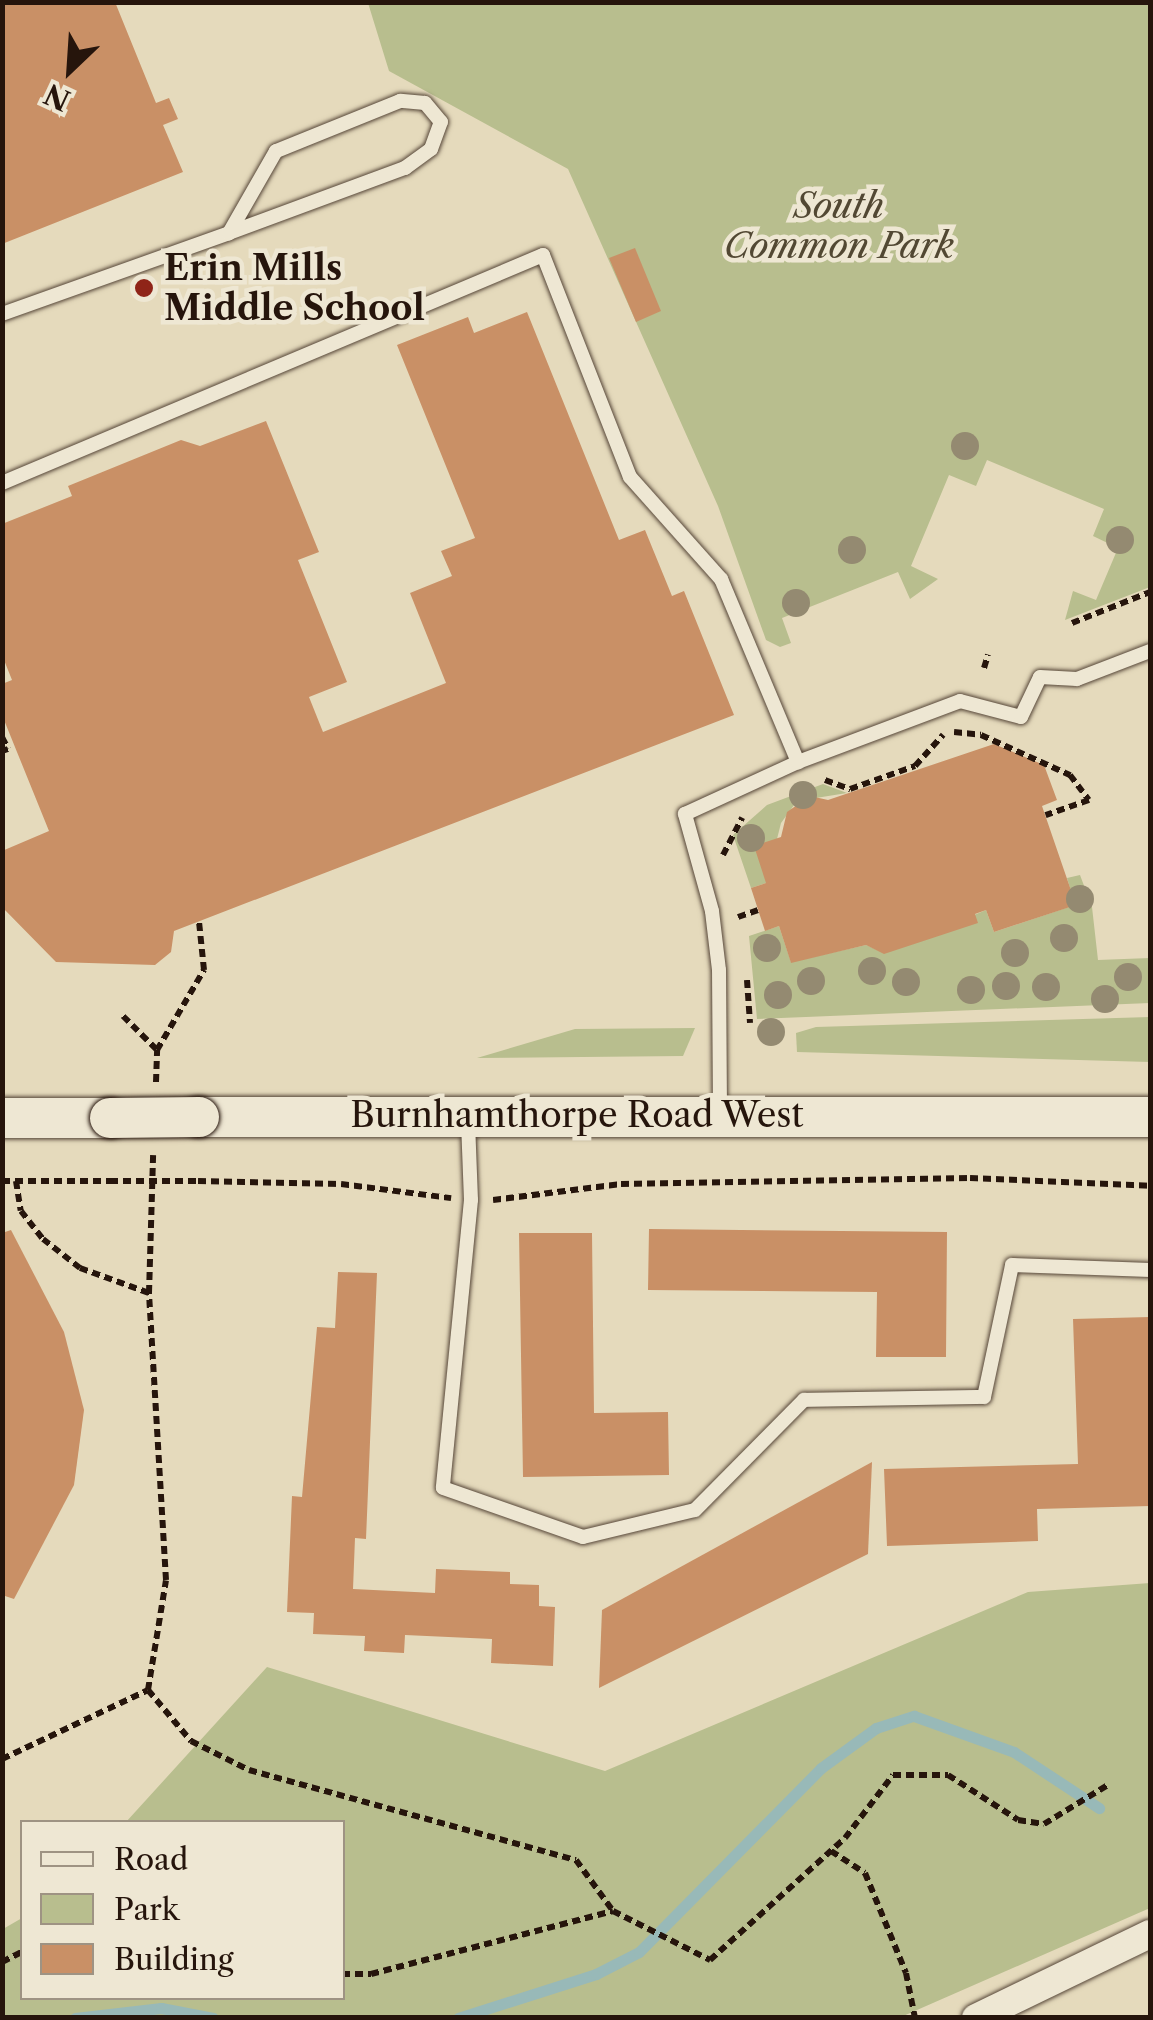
<!DOCTYPE html>
<html>
<head>
<meta charset="utf-8">
<style>
	body { margin:0 }
	#map { position:relative; width:1153px; height:2020px; overflow:hidden; background:#e5dabc; font-family:"Libre Caslon Text",serif }
	div>[style] { position:absolute }
	[style*='--x'] { left:calc(var(--x)*1px); top:calc(var(--y)*1px); width:calc(var(--w)*1px); rotate:calc(var(--a)*1deg) }
	.green>* { inset:0; background:#b8be8e }
	.stream>* { height:11px; margin:-5.5px; padding:0 5.5px; transform-origin:5.5px; border-radius:5.5px; background:#98b9b8 }
	.building>* { inset:0; background:#c99066 }
	.path>* { height:6px; margin-top:-3px; transform-origin:0; background:repeating-linear-gradient(90deg,#26150c 0 8px,transparent 0 13px) }
	.roads { filter:drop-shadow(0 0 2px #564638) drop-shadow(0 0 2px #564638) }
	.lane>* { height:14px; margin:-7px; padding:0 7px; transform-origin:7px; border-radius:7px; background:#eee7d3 }
	.street>* { height:28px; margin:-14px; padding:0 14px; transform-origin:14px; border-radius:14px; background:#eee7d3 }
	.secondary>* { height:40px; margin:-20px; padding:0 20px; transform-origin:20px; border-radius:20px; background:#eee7d3 }
	.path-bridge>* { height:6px; margin-top:-3px; transform-origin:0; background:repeating-linear-gradient(90deg,#26150c 0 8px,transparent 0 13px) }
	.bridges { filter:drop-shadow(0 0 2px #26150c) drop-shadow(0 0 2px #26150c) }
	.secondary-bridge>* { height:40px; margin:-20px; padding:0 20px; transform-origin:20px; border-radius:20px; background:#eee7d3 }
	.trees>* { width:28px; height:28px; margin:-14px; border-radius:50%; background:#948a71 }
	.dots>* { width:28px; height:28px; translate:-50% -50%; box-sizing:border-box; border:5px solid #eee7d3; border-radius:50% }
	span { translate:-50% -50%; white-space:nowrap; text-align:center; line-height:1.15; -webkit-text-stroke:9px #eee7d3; paint-order:stroke }
	.park-label { font-size:35px; color:#524833; font-style:italic }
	.poi-label { font-size:35px; color:#26150c; font-weight:700 }
	.left { translate:0 -50%; text-align:left }
	.street-label { font-size:35px; color:#26150c }
	.frame { position:absolute; inset:0; border:5px solid #26150c; pointer-events:none }
	.legend { position:absolute; left:20px; top:1820px; width:325px; height:180px; box-sizing:border-box; background:#eee7d3; border:2px solid #9e9383; margin:0; padding:12px 18px; list-style:none; font-size:30px; color:#26150c }
	.legend li { display:flex; align-items:center; gap:20px; height:50px }
	.legend b { width:50px; border:2px solid #9e9383 }
	.north { position:absolute; left:20px; top:20px; width:100px; height:100px; -webkit-text-stroke:8px #eee7d3; paint-order:stroke; rotate:205deg; font-size:28px; font-weight:700; line-height:40px; text-align:center; color:#26150c }
	.north::after { content:''; display:block; margin:auto; width:35px; height:45px; background:#26150c; clip-path:polygon(50% 0,100% 100%,50% 72%,0 100%) }
</style>
</head>
<body>
<div id="map">
	<div class="green">
		<i style="clip-path:polygon(368px 3px,1150px 3px,1150px 587px,1065px 620px,1073px 591px,1096px 600px,1118px 548px,1093px 536px,1104px 509px,987px 460px,976px 486px,949px 475px,911px 566px,938px 579px,910px 599px,898px 572px,782px 618px,791px 643px,780px 647px,766px 640px,718px 506px,568px 169px,389px 71px)"></i>
		<i style="clip-path:polygon(823px 784px,847px 793px,797px 801px,781px 823px,766px 883px,751px 888px,733px 835px,767px 805px)"></i>
		<i style="clip-path:polygon(1080px 875px,1092px 907px,1098px 960px,1150px 958px,1150px 1003px,757px 1019px,749px 936px,779px 926px,791px 962px,866px 945px,884px 953px,986px 910px,994px 932px,1075px 905px,1067px 878px)"></i>
		<i style="clip-path:polygon(1150px 1017px,1150px 1062px,797px 1052px,796px 1033px,816px 1027px)"></i>
		<i style="clip-path:polygon(695px 1028px,683px 1056px,477px 1058px,575px 1029px)"></i>
		<i style="clip-path:polygon(1150px 1583px,1150px 1908px,901px 2017px,3px 2017px,3px 1929px,22px 1918px,22px 1998px,342px 1998px,342px 1822px,126px 1822px,267px 1667px,605px 1771px,1028px 1592px)"></i>
	</div>
	<div class="stream">
		<i style="--x:75;--y:2018;--w:87;--a:-6.6"></i>
		<i style="--x:161;--y:2008;--w:53;--a:10.9"></i>
		<i style="--x:458;--y:2018;--w:145;--a:-17.7"></i>
		<i style="--x:596;--y:1974;--w:48;--a:-27.1"></i>
		<i style="--x:639;--y:1952;--w:259;--a:-45.3"></i>
		<i style="--x:821;--y:1768;--w:68;--a:-36"></i>
		<i style="--x:876;--y:1728;--w:40;--a:-18"></i>
		<i style="--x:914;--y:1716;--w:106;--a:19.8"></i>
		<i style="--x:1014;--y:1752;--w:102;--a:33.4"></i>
	</div>
	<div class="building">
		<i style="clip-path:polygon(2px 2px,115px 2px,156px 103px,169px 98px,178px 119px,163px 125px,183px 172px,2px 244px)"></i>
		<i style="clip-path:polygon(635px 248px,661px 311px,636px 322px,609px 258px)"></i>
		<i style="clip-path:polygon(527px 312px,619px 540px,645px 530px,672px 596px,684px 591px,734px 715px,174px 931px,171px 952px,155px 965px,56px 962px,2px 907px,2px 851px,49px 831px,2px 715px,2px 684px,12px 680px,2px 655px,2px 524px,72px 496px,68px 486px,181px 440px,200px 446px,266px 421px,319px 552px,298px 560px,347px 682px,309px 697px,323px 732px,446px 683px,410px 593px,452px 576px,441px 551px,475px 538px,397px 345px,468px 317px,474px 333px)"></i>
		<i style="clip-path:polygon(994px 744px,1044px 765px,1057px 800px,1042px 806px,1076px 905px,994px 932px,986px 910px,975px 914px,978px 923px,884px 954px,866px 945px,791px 963px,779px 926px,765px 931px,751px 888px,766px 883px,754px 846px,781px 837px,787px 812px,810px 796px,828px 800px)"></i>
		<i style="clip-path:polygon(649px 1229px,947px 1232px,946px 1357px,876px 1357px,877px 1292px,648px 1290px)"></i>
		<i style="clip-path:polygon(11px 1230px,64px 1332px,84px 1410px,74px 1485px,14px 1599px,2px 1595px,2px 1233px)"></i>
		<i style="clip-path:polygon(519px 1233px,592px 1233px,594px 1413px,668px 1412px,669px 1475px,523px 1477px)"></i>
		<i style="clip-path:polygon(338px 1272px,377px 1273px,366px 1539px,355px 1538px,353px 1589px,435px 1593px,436px 1569px,510px 1572px,510px 1584px,539px 1585px,539px 1606px,555px 1607px,553px 1666px,491px 1663px,492px 1639px,405px 1635px,404px 1653px,364px 1651px,365px 1636px,313px 1634px,314px 1613px,287px 1612px,292px 1496px,302px 1497px,317px 1327px,335px 1328px)"></i>
		<i style="clip-path:polygon(1150px 1317px,1150px 1506px,1037px 1509px,1038px 1541px,887px 1546px,884px 1469px,1078px 1464px,1073px 1319px)"></i>
		<i style="clip-path:polygon(872px 1462px,868px 1554px,599px 1688px,602px 1610px)"></i>
	</div>
	<div class="path">
		<i style="--x:1072;--y:623;--w:84;--a:-21.7"></i>
		<i style="--x:984;--y:668;--w:14;--a:-73"></i>
		<i style="--x:954;--y:732;--w:27;--a:6"></i>
		<i style="--x:981;--y:735;--w:98;--a:24.2"></i>
		<i style="--x:1070;--y:775;--w:31;--a:53"></i>
		<i style="--x:1089;--y:800;--w:46;--a:160.8"></i>
		<i style="--x:2;--y:737;--w:13;--a:63"></i>
		<i style="--x:8;--y:749;--w:6;--a:162"></i>
		<i style="--x:825;--y:780;--w:27;--a:20"></i>
		<i style="--x:850;--y:789;--w:69;--a:-19.5"></i>
		<i style="--x:915;--y:766;--w:42;--a:-47.9"></i>
		<i style="--x:723;--y:855;--w:42;--a:-62.8"></i>
		<i style="--x:738;--y:917;--w:21;--a:-19"></i>
		<i style="--x:747;--y:980;--w:43;--a:86"></i>
		<i style="--x:123;--y:1016;--w:48;--a:45"></i>
		<i style="--x:156;--y:1082;--w:32;--a:-88"></i>
		<i style="--x:157;--y:1050;--w:93;--a:-59.6"></i>
		<i style="--x:204;--y:970;--w:48;--a:-95.9"></i>
		<i style="--x:2;--y:1181;--w:108;--a:0"></i>
		<i style="--x:16;--y:1181;--w:30;--a:81"></i>
		<i style="--x:21;--y:1211;--w:36;--a:52"></i>
		<i style="--x:43;--y:1239;--w:47;--a:38.1"></i>
		<i style="--x:80;--y:1268;--w:73;--a:19.9"></i>
		<i style="--x:198;--y:1181;--w:143;--a:1.2"></i>
		<i style="--x:341;--y:1184;--w:111;--a:7.3"></i>
		<i style="--x:493;--y:1200;--w:129;--a:-7.1"></i>
		<i style="--x:621;--y:1184;--w:349;--a:-1"></i>
		<i style="--x:970;--y:1178;--w:180;--a:2.5"></i>
		<i style="--x:148;--y:1690;--w:67;--a:49.9"></i>
		<i style="--x:191;--y:1741;--w:65;--a:26.6"></i>
		<i style="--x:249;--y:1770;--w:339;--a:15.4"></i>
		<i style="--x:576;--y:1860;--w:63;--a:54"></i>
		<i style="--x:613;--y:1911;--w:109;--a:26.8"></i>
		<i style="--x:710;--y:1960;--w:182;--a:-42.1"></i>
		<i style="--x:845;--y:1838;--w:79;--a:-52.7"></i>
		<i style="--x:893;--y:1775;--w:55;--a:0"></i>
		<i style="--x:948;--y:1775;--w:83;--a:32.7"></i>
		<i style="--x:1018;--y:1820;--w:26;--a:9"></i>
		<i style="--x:1044;--y:1824;--w:75;--a:-31.4"></i>
		<i style="--x:2;--y:1759;--w:161;--a:-25.3"></i>
		<i style="--x:148;--y:1690;--w:111;--a:-80.7"></i>
		<i style="--x:166;--y:1580;--w:288;--a:-93.4"></i>
		<i style="--x:149;--y:1293;--w:138;--a:-88.3"></i>
		<i style="--x:831;--y:1851;--w:40;--a:32.9"></i>
		<i style="--x:865;--y:1873;--w:108;--a:67.7"></i>
		<i style="--x:906;--y:1973;--w:46;--a:78.7"></i>
		<i style="--x:2;--y:1962;--w:22;--a:-27"></i>
		<i style="--x:342;--y:1974;--w:29;--a:0"></i>
		<i style="--x:371;--y:1974;--w:250;--a:-14.6"></i>
	</div>
	<div class="roads">
		<div class="lane">
			<i style="--x:2;--y:314;--w:241;--a:-19.6"></i>
			<i style="--x:229;--y:233;--w:188;--a:-20.3"></i>
			<i style="--x:405;--y:168;--w:32;--a:-36"></i>
			<i style="--x:431;--y:149;--w:29;--a:-70"></i>
			<i style="--x:441;--y:122;--w:25;--a:-130"></i>
			<i style="--x:425;--y:103;--w:25;--a:-175"></i>
			<i style="--x:400;--y:101;--w:134;--a:158"></i>
			<i style="--x:276;--y:151;--w:95;--a:119.8"></i>
			<i style="--x:2;--y:483;--w:587;--a:-22.85"></i>
			<i style="--x:543;--y:255;--w:238;--a:68.6"></i>
			<i style="--x:630;--y:477;--w:137;--a:48.3"></i>
			<i style="--x:721;--y:579;--w:199;--a:67.2"></i>
			<i style="--x:720;--y:1111;--w:141;--a:-90.4"></i>
			<i style="--x:719;--y:970;--w:59;--a:-96.8"></i>
			<i style="--x:712;--y:911;--w:101;--a:-105.6"></i>
			<i style="--x:685;--y:814;--w:124;--a:-24.7"></i>
			<i style="--x:798;--y:762;--w:173;--a:-20.6"></i>
			<i style="--x:960;--y:701;--w:63;--a:14.7"></i>
			<i style="--x:1021;--y:717;--w:44;--a:-64.6"></i>
			<i style="--x:1040;--y:677;--w:37;--a:3"></i>
			<i style="--x:1077;--y:679;--w:78;--a:-21"></i>
			<i style="--x:468;--y:1122;--w:78;--a:87.8"></i>
			<i style="--x:471;--y:1200;--w:289;--a:95.6"></i>
			<i style="--x:443;--y:1488;--w:148;--a:19.3"></i>
			<i style="--x:583;--y:1537;--w:115;--a:-13.6"></i>
			<i style="--x:695;--y:1510;--w:155;--a:-45.3"></i>
			<i style="--x:804;--y:1400;--w:180;--a:-1"></i>
			<i style="--x:984;--y:1397;--w:135;--a:-78"></i>
			<i style="--x:1012;--y:1265;--w:138;--a:2.1"></i>
		</div>
		<div class="street">
			<i style="--x:976;--y:2018;--w:193;--a:-25.8"></i>
		</div>
		<div class="secondary">
			<i style="--x:199;--y:1117;--w:951;--a:0"></i>
			<i style="--x:2;--y:1118;--w:108;--a:0"></i>
		</div>
	</div>
	<div class="path-bridge">
		<i style="--x:110;--y:1181;--w:88;--a:0"></i>
	</div>
	<div class="bridges">
		<div class="secondary-bridge">
			<i style="--x:110;--y:1118;--w:89;--a:-0.6"></i>
		</div>
	</div>
	<div class="trees">
		<i style="left:965px;top:446px"></i>
		<i style="left:1120px;top:540px"></i>
		<i style="left:852px;top:550px"></i>
		<i style="left:796px;top:603px"></i>
		<i style="left:803px;top:795px"></i>
		<i style="left:751px;top:838px"></i>
		<i style="left:1080px;top:899px"></i>
		<i style="left:1064px;top:938px"></i>
		<i style="left:767px;top:948px"></i>
		<i style="left:1015px;top:953px"></i>
		<i style="left:872px;top:971px"></i>
		<i style="left:1128px;top:977px"></i>
		<i style="left:811px;top:981px"></i>
		<i style="left:906px;top:982px"></i>
		<i style="left:1006px;top:986px"></i>
		<i style="left:1046px;top:987px"></i>
		<i style="left:971px;top:990px"></i>
		<i style="left:778px;top:995px"></i>
		<i style="left:1105px;top:999px"></i>
		<i style="left:771px;top:1032px"></i>
	</div>
	<div class="dots">
		<i style="left:144px;top:288px;background:#8f2418"></i>
	</div>
	<div class="park-label">
		<span style="left:839px;top:226px">South<br>Common Park</span>
	</div>
	<div class="poi-label">
		<span class="left" style="left:164px;top:288px">Erin Mills<br>Middle School</span>
	</div>
	<div class="street-label">
		<span style="left:577px;top:1115px">Burnhamthorpe Road West</span>
	</div>
	<div class="frame"></div>
	<ul class="legend">
	<li><b style="height:12px;background:#eee7d3"></b>Road</li>
	<li><b style="height:28px;background:#b8be8e"></b>Park</li>
	<li><b style="height:28px;background:#c99066"></b>Building</li>
	</ul>
	<div class="north">N</div>
</div>
</body>
</html>
